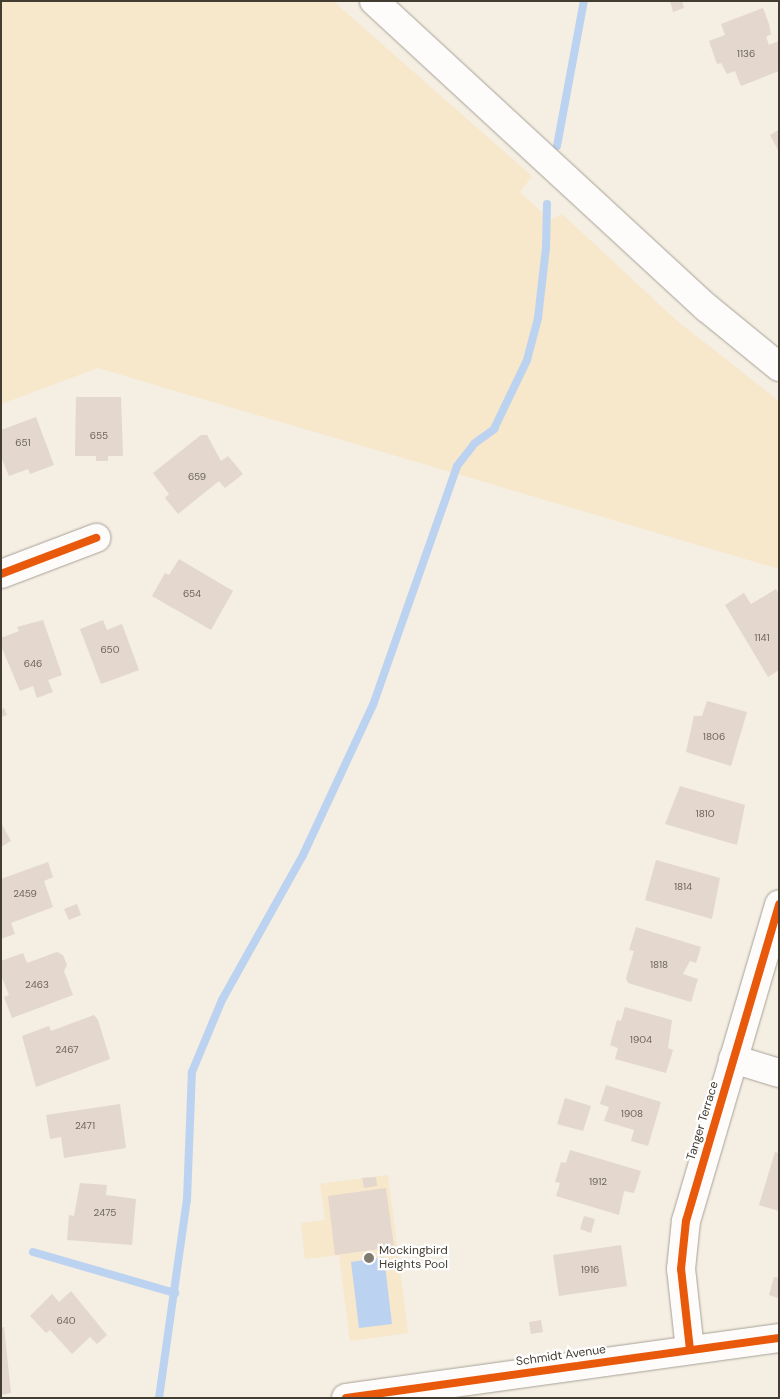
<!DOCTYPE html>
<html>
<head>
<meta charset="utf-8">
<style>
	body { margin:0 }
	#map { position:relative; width:780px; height:1399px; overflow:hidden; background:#f5eee2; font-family:"DM Sans",sans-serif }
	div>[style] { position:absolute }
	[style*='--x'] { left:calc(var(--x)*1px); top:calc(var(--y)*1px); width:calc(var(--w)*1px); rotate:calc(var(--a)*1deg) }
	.green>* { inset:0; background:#f7e7cb }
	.water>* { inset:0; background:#bcd2f1 }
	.stream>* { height:8px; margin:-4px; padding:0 4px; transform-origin:4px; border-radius:4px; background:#bcd2f1 }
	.building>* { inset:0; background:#e3d7ce }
	.roads { filter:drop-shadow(0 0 1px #a7a197) drop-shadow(0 0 1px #a7a197) }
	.street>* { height:28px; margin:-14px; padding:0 14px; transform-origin:14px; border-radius:14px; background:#fefcfb }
	.secondary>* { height:28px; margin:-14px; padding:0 14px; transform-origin:14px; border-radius:14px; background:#fefcfb }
	.cycleway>* { height:8px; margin:-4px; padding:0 4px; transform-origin:4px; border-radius:4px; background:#e8590c }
	.dots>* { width:14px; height:14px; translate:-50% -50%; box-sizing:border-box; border:2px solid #fff; border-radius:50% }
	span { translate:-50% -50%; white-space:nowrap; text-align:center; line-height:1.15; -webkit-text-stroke:4.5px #fff; paint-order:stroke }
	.number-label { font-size:10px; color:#6e655b }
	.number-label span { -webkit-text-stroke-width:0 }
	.street-label { font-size:12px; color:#433c31 }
	.poi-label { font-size:12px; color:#433c31 }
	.left { translate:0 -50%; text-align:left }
	.frame { position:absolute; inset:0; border:2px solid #433c31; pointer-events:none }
</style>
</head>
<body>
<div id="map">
	<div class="green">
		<i style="clip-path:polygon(1px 1px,333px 1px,532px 176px,520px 192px,550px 220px,562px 214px,676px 320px,779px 401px,779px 569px,98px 368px,1px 404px)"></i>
		<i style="clip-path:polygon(388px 1175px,408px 1333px,350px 1341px,339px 1255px,305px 1259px,301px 1223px,325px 1220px,320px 1184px)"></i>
	</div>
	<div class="water">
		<i style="clip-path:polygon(384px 1257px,392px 1324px,359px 1328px,351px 1262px)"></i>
	</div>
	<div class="stream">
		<i style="--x:557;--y:146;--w:147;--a:-79.5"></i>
		<i style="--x:33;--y:1252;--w:148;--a:16.1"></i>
		<i style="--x:159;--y:1398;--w:200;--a:-82"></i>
		<i style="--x:187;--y:1200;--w:128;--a:-87.8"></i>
		<i style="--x:192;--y:1072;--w:78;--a:-67.4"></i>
		<i style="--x:222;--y:1000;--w:166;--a:-60.8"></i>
		<i style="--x:303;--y:855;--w:166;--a:-65"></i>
		<i style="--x:373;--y:705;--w:253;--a:-70.6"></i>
		<i style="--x:457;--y:466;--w:29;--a:-52"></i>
		<i style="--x:475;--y:443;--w:24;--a:-36"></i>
		<i style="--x:494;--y:429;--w:76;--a:-64.4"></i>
		<i style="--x:527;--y:360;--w:43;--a:-75.3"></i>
		<i style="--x:538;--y:318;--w:70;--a:-83.5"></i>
		<i style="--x:546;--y:248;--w:44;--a:-88.7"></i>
	</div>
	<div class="building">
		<i style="clip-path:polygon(670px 1px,682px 1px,684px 8px,673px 12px)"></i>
		<i style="clip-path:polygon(763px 8px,769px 24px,771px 34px,766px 37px,769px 45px,779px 41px,779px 71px,741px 86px,735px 71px,727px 74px,721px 63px,717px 64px,709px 41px,725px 35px,721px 24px)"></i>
		<i style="clip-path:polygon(779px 130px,779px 152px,770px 135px)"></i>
		<i style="clip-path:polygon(76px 397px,121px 397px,123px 456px,108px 456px,108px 461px,96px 461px,96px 456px,75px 456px)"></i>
		<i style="clip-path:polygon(36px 417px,54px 465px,30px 474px,28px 469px,9px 476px,1px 457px,1px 430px)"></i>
		<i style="clip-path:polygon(201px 435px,207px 435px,221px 461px,228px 456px,243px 474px,225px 488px,219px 481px,178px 514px,165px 498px,169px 494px,153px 473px)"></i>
		<i style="clip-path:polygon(179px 559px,233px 591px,211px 630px,152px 596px,165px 573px,169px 575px)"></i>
		<i style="clip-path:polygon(776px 589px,779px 594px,779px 670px,768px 677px,725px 605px,744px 593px,751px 604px)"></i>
		<i style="clip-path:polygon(43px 620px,62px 675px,48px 680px,53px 692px,37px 698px,33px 686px,20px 691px,1px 646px,1px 638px,19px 631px,17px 627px)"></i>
		<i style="clip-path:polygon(103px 620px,107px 630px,122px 624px,139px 670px,101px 684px,80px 629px)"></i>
		<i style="clip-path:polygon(707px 701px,747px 712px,731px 766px,686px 752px,694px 716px,702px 716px)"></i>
		<i style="clip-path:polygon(4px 708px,7px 715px,1px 717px,1px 710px)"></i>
		<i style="clip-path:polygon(680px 786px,745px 805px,737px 845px,665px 824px)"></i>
		<i style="clip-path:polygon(1px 823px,11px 841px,1px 847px)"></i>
		<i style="clip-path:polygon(656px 860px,720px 878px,712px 919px,645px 900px)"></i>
		<i style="clip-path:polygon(48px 862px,53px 877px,44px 881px,53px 907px,11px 923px,15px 934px,1px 939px,1px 879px)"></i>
		<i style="clip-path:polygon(77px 904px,81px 915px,69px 920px,64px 909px)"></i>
		<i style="clip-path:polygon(636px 927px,701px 947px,696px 963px,690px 961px,683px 974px,698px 979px,691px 1002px,628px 983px,626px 978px,634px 951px,629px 950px)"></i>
		<i style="clip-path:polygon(57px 952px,63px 955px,67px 965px,64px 971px,73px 995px,12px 1018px,4px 997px,9px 995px,1px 975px,1px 961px,23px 953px,27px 963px)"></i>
		<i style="clip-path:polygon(625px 1007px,672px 1020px,668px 1048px,673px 1050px,666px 1073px,615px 1059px,618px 1048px,610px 1045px,617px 1020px,621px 1021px)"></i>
		<i style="clip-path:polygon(94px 1015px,98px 1020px,110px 1059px,36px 1087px,22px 1036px,49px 1026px,51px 1031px)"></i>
		<i style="clip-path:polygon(606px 1085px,661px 1102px,648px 1146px,631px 1141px,634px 1130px,604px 1121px,609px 1107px,600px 1104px)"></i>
		<i style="clip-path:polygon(565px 1098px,591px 1106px,583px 1131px,557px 1124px)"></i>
		<i style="clip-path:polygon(120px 1104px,126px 1148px,64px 1158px,61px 1137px,50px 1139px,46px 1115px)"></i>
		<i style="clip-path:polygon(570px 1150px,641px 1171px,634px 1193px,624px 1191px,619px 1215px,556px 1196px,560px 1183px,555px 1182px,561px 1162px,566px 1163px)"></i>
		<i style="clip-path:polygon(775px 1152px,779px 1153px,779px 1211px,759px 1205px)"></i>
		<i style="clip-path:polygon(376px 1177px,377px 1186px,364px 1188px,362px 1178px)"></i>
		<i style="clip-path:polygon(80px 1183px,107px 1185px,106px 1195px,136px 1199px,132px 1245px,67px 1240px,69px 1215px,74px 1216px)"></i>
		<i style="clip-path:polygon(386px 1188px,394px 1247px,335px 1255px,328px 1196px)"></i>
		<i style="clip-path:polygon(584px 1216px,595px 1219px,591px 1233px,580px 1229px)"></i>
		<i style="clip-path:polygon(621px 1245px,627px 1286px,559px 1296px,553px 1255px)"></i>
		<i style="clip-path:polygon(774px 1277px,779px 1278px,778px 1298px,769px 1295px)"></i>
		<i style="clip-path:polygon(71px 1291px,107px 1335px,97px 1344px,90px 1337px,72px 1354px,50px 1330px,46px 1333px,30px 1316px,52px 1294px,59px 1302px)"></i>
		<i style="clip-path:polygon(541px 1320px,543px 1332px,531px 1334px,529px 1322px)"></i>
		<i style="clip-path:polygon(4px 1327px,11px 1393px,1px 1395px,1px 1328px)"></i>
	</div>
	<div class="roads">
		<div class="street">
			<i style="--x:1;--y:574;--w:102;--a:-20.8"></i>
			<i style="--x:733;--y:1059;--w:48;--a:16.9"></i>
			<i style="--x:690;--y:1350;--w:81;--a:-96.3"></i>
			<i style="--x:681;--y:1269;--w:48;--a:-84.1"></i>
			<i style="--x:686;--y:1221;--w:330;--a:-73.6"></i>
			<i style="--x:346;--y:1398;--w:437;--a:-7.9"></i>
		</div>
		<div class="secondary">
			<i style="--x:374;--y:1;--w:453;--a:42.7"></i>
			<i style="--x:707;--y:308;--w:93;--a:39.3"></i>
		</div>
	</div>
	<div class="cycleway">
		<i style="--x:1;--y:574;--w:102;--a:-20.8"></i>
		<i style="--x:690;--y:1350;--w:81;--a:-96.3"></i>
		<i style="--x:681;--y:1269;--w:48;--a:-84.1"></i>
		<i style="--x:686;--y:1221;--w:330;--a:-73.6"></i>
		<i style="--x:346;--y:1398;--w:437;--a:-7.9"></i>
	</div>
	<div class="dots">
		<i style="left:369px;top:1258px;background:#817a6f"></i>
	</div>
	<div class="number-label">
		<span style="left:746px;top:54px">1136</span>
		<span style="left:99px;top:436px">655</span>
		<span style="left:23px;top:443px">651</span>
		<span style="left:197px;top:477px">659</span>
		<span style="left:192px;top:594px">654</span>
		<span style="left:762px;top:638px">1141</span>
		<span style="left:110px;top:650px">650</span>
		<span style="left:33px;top:664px">646</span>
		<span style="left:714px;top:737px">1806</span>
		<span style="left:705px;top:814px">1810</span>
		<span style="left:683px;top:887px">1814</span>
		<span style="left:25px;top:894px">2459</span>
		<span style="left:659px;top:965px">1818</span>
		<span style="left:37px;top:985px">2463</span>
		<span style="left:641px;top:1040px">1904</span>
		<span style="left:67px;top:1050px">2467</span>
		<span style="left:632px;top:1114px">1908</span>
		<span style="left:85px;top:1126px">2471</span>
		<span style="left:598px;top:1182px">1912</span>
		<span style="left:105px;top:1213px">2475</span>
		<span style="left:590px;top:1270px">1916</span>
		<span style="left:66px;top:1321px">640</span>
	</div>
	<div class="street-label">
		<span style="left:703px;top:1121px;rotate:-73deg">Tanger Terrace</span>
		<span style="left:561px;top:1356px;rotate:-8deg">Schmidt Avenue</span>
	</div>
	<div class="poi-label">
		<span class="left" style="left:379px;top:1258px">Mockingbird<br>Heights Pool</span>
	</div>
	<div class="frame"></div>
</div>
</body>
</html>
